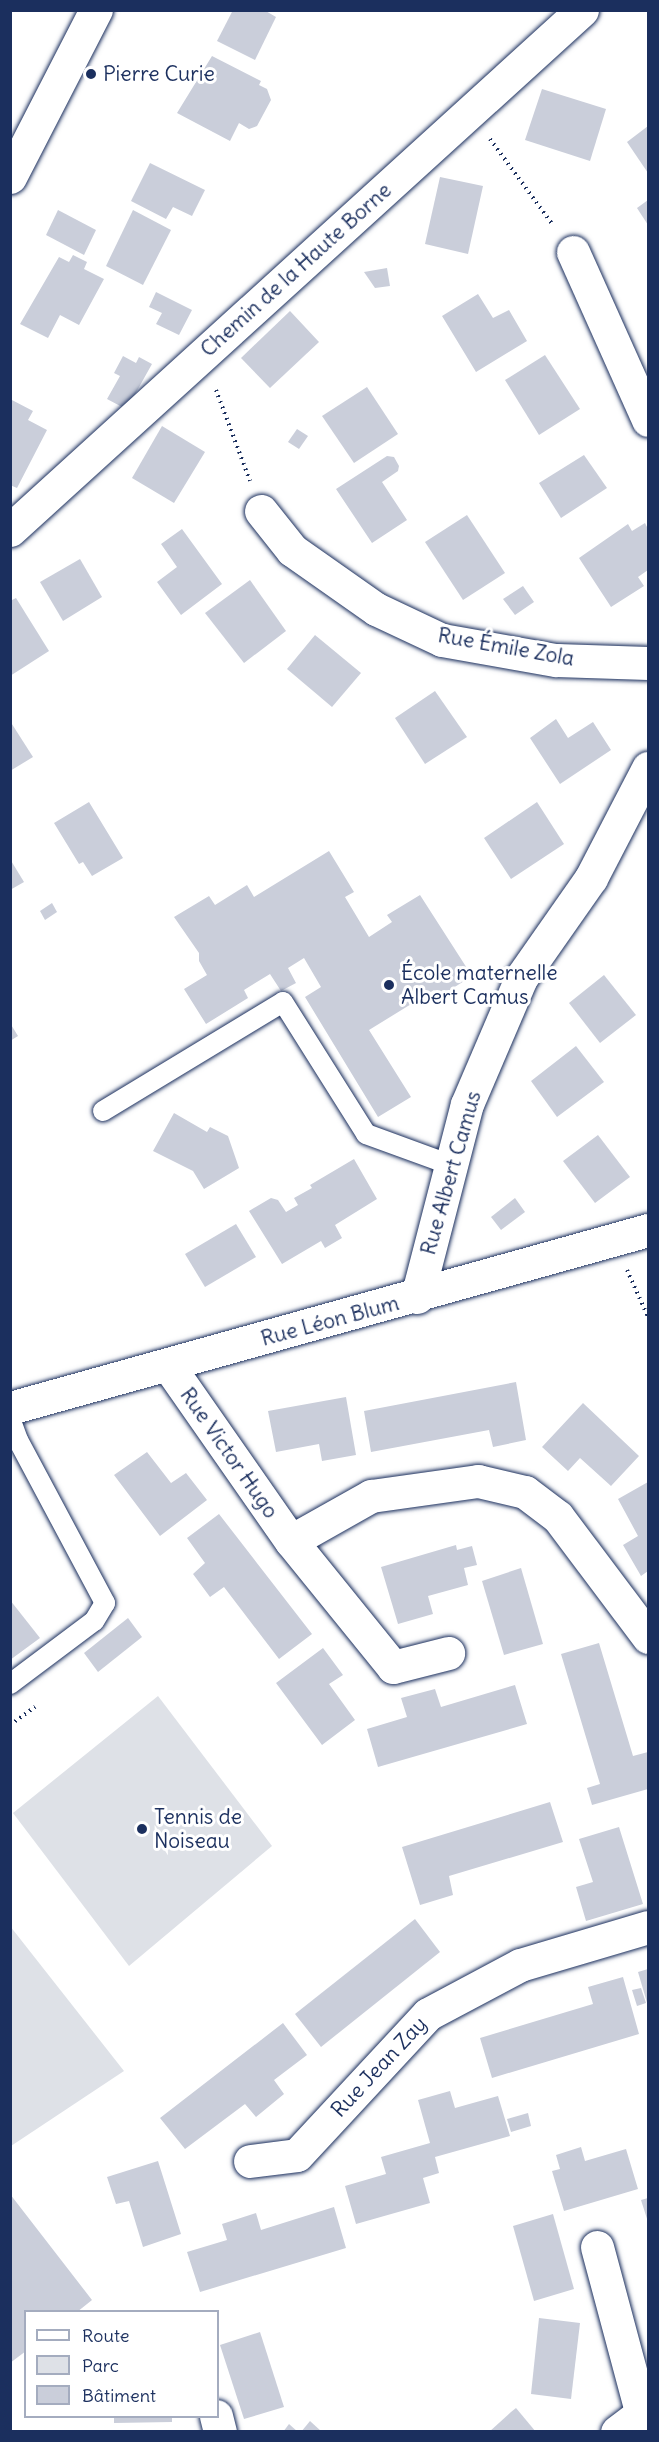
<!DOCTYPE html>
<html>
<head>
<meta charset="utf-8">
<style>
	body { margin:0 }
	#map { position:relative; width:659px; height:2442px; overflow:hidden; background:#fff; font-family:Delius,sans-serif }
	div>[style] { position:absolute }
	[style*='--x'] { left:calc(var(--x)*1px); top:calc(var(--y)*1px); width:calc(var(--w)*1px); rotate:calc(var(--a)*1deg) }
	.green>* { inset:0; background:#dee1e7 }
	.building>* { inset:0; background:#caceda }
	.path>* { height:4px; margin-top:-2px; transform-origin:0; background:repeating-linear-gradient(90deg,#1b2f5e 0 1.5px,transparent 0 6px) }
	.roads { filter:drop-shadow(0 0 2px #1b2f5e) drop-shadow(0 0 2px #1b2f5e) }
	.lane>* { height:20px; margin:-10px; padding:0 10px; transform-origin:10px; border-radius:10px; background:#fff }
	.street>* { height:33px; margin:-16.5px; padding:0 16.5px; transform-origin:16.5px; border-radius:16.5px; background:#fff }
	.secondary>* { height:33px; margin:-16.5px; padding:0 16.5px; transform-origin:16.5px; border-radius:16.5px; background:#fff }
	.dots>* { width:16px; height:16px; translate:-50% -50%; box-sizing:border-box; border:3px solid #fff; border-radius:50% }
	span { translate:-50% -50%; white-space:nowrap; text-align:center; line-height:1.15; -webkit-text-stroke:6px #fff; paint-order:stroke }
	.poi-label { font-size:21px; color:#1b2f5e }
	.left { translate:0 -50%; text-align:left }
	.street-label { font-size:21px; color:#1b2f5e }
	.frame { position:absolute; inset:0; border:12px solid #1b2f5e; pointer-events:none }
	.legend { position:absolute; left:24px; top:2310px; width:195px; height:108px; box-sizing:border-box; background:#fff; border:2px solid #a4acbf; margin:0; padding:8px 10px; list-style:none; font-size:18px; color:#1b2f5e }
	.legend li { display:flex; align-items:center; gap:12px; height:30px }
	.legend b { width:30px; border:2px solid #a4acbf }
</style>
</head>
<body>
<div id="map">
	<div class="green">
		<i style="clip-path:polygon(158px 1696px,272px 1846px,129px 1966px,13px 1813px)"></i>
		<i style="clip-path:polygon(10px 1926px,124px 2071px,11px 2146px,10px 2146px)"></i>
	</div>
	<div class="building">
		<i style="clip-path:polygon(233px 10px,264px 10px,276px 17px,255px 60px,217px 41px)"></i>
		<i style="clip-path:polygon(212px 56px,261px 81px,259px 85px,267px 89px,271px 100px,257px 126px,249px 129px,239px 123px,230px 141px,177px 113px)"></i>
		<i style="clip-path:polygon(542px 89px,606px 109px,590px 161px,525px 140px)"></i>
		<i style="clip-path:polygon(648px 126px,648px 173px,627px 142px)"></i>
		<i style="clip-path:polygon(150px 163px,205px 190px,192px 216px,173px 207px,166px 219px,131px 201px)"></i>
		<i style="clip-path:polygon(440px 177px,483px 186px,468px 254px,425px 244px)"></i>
		<i style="clip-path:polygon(648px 200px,648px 225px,637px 208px)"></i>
		<i style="clip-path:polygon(58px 210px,96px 230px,84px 255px,46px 235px)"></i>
		<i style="clip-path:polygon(133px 210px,171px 230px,143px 285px,106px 266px)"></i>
		<i style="clip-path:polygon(73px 255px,87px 262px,84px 269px,104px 279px,79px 325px,60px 315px,48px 338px,20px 324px,59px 257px,69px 262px)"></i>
		<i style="clip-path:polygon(387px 268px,390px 286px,375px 288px,364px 272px)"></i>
		<i style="clip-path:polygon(156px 292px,192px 310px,179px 335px,156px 324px,162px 313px,149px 307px)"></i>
		<i style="clip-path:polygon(478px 294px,493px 318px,509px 310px,527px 341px,476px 372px,442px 316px)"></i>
		<i style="clip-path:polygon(290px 311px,319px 342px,270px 388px,241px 358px)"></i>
		<i style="clip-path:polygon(545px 355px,580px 409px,539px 435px,505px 380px)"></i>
		<i style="clip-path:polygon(123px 356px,136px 363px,139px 357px,152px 364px,129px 405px,124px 408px,107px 399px,120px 376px,114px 373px)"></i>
		<i style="clip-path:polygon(367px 387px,398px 434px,354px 463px,322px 416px)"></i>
		<i style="clip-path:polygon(10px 399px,33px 411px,28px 420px,47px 430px,17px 488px,10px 485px)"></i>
		<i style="clip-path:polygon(162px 426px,205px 452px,174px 503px,132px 478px)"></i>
		<i style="clip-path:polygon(297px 429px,308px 436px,299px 449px,288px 442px)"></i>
		<i style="clip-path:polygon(584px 455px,607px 488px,561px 518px,539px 483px)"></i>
		<i style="clip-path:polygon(387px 456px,394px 457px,399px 466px,398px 471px,382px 482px,407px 520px,372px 543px,336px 489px)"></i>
		<i style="clip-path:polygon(467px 515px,505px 573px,463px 600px,425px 542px)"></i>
		<i style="clip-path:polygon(645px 523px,648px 529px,648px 570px,638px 577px,644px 586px,611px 607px,579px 558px,628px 524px,632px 531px)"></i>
		<i style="clip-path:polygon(182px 529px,222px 584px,181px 615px,157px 582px,177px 567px,161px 544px)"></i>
		<i style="clip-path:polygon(80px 559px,102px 597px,63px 621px,40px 582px)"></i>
		<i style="clip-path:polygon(250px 580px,286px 631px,244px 663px,205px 613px)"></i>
		<i style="clip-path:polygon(523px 586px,534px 602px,515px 615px,503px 599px)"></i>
		<i style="clip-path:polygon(16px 598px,49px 651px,10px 676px,10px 601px)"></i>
		<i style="clip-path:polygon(315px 635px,361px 673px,332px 707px,287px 669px)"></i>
		<i style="clip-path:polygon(435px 691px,467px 737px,425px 764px,395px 718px)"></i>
		<i style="clip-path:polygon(556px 719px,568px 738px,593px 722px,611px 750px,560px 784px,530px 738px)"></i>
		<i style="clip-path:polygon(10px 721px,33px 757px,10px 771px)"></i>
		<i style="clip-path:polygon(89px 802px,123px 858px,92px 876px,83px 862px,79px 864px,54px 823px)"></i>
		<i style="clip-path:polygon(537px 802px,564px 844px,511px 879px,484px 838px)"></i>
		<i style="clip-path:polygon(329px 851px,354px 892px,345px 897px,369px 937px,392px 922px,387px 915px,420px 895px,472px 976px,439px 997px,434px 990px,369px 1030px,411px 1097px,378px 1117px,305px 997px,321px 987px,304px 958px,288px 968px,296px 983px,281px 991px,270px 974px,244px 990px,248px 998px,206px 1024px,184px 989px,207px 975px,199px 961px,199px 953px,174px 917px,209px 896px,215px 905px,247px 885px,254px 897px)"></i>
		<i style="clip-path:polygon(10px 859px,24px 882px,10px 890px)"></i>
		<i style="clip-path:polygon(52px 903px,57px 912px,45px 920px,40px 911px)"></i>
		<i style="clip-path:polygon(604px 975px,636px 1015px,600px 1043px,569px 1003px)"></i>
		<i style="clip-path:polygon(10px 1023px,18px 1036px,10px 1041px)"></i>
		<i style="clip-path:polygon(576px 1046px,604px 1082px,557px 1117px,531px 1081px)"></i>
		<i style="clip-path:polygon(174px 1113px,207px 1132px,210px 1127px,228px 1136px,239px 1168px,204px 1189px,193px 1171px,153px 1151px)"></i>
		<i style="clip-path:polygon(598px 1135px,630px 1177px,595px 1203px,563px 1161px)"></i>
		<i style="clip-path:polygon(354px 1159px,377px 1199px,335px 1225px,342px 1238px,325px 1248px,321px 1241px,282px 1264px,249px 1211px,271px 1198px,278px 1200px,286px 1212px,298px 1205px,294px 1198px,312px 1188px,310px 1185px)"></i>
		<i style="clip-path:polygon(515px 1198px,525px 1212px,501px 1230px,491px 1217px)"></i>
		<i style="clip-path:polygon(236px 1224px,256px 1257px,205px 1287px,185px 1254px)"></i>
		<i style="clip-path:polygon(516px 1382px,526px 1440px,493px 1447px,489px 1430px,371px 1452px,364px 1411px)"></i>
		<i style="clip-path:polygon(346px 1397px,356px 1455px,322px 1461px,319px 1444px,276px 1452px,268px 1411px)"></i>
		<i style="clip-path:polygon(583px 1403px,639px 1456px,611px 1486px,580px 1458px,568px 1471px,542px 1447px)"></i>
		<i style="clip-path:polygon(147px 1452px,171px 1483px,186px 1473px,207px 1500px,160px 1536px,114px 1475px)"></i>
		<i style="clip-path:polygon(648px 1482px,648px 1571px,641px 1576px,623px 1545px,638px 1536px,618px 1499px)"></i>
		<i style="clip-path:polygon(219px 1514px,312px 1634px,279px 1659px,224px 1587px,210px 1597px,193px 1574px,205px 1563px,187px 1538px)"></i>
		<i style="clip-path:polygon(456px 1545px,457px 1550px,472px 1546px,477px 1565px,464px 1568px,468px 1585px,428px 1596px,433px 1614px,398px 1624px,381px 1567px)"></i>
		<i style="clip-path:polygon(521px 1568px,543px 1644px,504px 1655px,482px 1581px)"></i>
		<i style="clip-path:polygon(10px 1600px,40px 1638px,10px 1660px)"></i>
		<i style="clip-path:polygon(128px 1618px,142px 1637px,98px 1672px,84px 1653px)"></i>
		<i style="clip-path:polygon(599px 1643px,633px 1756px,648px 1752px,648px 1789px,592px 1805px,587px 1788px,600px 1784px,561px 1654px)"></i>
		<i style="clip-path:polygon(323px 1648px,343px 1675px,329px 1684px,355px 1720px,322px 1745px,276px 1683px)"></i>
		<i style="clip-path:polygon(515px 1685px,527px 1724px,378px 1767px,367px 1729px,407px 1717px,401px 1698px,435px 1689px,441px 1707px)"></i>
		<i style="clip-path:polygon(550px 1802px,563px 1842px,449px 1876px,453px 1895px,420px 1905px,402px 1847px)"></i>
		<i style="clip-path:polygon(619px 1827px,643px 1904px,586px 1921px,576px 1887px,593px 1882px,579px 1839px)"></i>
		<i style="clip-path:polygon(415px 1919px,440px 1952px,321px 2047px,295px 2014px)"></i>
		<i style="clip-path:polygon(648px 1969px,648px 2006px,638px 1972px)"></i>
		<i style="clip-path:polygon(623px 1977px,639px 2034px,492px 2078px,480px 2038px,593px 2004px,588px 1987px)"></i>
		<i style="clip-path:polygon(641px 1988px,646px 2003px,637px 2006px,632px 1990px)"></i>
		<i style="clip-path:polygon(283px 2023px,307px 2055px,274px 2080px,284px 2094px,256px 2117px,245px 2104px,185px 2149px,160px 2118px)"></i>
		<i style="clip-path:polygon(450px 2091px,455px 2108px,498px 2096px,510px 2136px,435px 2157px,439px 2173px,423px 2178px,430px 2203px,356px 2224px,345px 2186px,386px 2174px,381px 2157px,430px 2143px,418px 2100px)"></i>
		<i style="clip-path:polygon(528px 2113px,531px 2126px,511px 2132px,507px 2119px)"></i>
		<i style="clip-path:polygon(581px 2147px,585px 2161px,626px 2149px,638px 2189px,564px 2211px,552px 2171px,560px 2169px,556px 2155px)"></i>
		<i style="clip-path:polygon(158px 2161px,181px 2234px,143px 2247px,129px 2201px,116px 2204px,107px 2177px)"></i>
		<i style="clip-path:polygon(10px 2194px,92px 2300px,77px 2312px,26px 2312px,26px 2351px,10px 2363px)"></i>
		<i style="clip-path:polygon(648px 2198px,648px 2222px,641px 2200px)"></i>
		<i style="clip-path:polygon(334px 2207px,346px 2248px,200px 2292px,187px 2252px,227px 2240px,222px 2224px,256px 2213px,261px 2230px)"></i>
		<i style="clip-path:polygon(553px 2214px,574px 2289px,534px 2301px,513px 2226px)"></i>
		<i style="clip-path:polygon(539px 2318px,580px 2323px,571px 2399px,531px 2394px)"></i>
		<i style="clip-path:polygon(260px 2332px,284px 2407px,244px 2419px,220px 2345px)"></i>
		<i style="clip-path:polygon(516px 2408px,536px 2432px,489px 2432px,511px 2412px)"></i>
		<i style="clip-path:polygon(114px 2416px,172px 2416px,172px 2422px,114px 2423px)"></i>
		<i style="clip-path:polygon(310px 2421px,322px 2432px,301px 2432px)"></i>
		<i style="clip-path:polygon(289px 2424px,298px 2432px,283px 2432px)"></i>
	</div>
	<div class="path">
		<i style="--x:490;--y:139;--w:107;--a:53.8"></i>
		<i style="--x:216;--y:390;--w:97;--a:69.5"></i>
		<i style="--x:627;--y:1270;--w:51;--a:65.9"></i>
		<i style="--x:10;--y:1725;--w:31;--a:-36"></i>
	</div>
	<div class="roads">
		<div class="lane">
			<i style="--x:103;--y:1111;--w:210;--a:-31.2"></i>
			<i style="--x:283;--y:1002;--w:156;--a:57.8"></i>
			<i style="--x:366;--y:1134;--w:90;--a:20"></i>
			<i style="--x:10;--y:1418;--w:23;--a:70"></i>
			<i style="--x:18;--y:1440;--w:185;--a:61.9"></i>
			<i style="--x:105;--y:1603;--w:21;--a:121"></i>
			<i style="--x:94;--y:1621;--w:105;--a:143.1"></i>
		</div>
		<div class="street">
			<i style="--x:573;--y:252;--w:184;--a:65.9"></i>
			<i style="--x:261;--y:511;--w:50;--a:51.5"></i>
			<i style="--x:292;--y:550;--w:103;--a:35.1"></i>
			<i style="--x:376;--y:609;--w:73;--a:25.2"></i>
			<i style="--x:442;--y:640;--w:116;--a:10"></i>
			<i style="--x:556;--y:660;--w:92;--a:1.9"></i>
			<i style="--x:10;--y:530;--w:773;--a:-42.27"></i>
			<i style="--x:417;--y:1297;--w:199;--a:-75.5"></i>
			<i style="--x:467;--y:1104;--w:137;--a:-66.8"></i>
			<i style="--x:521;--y:978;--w:122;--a:-55"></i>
			<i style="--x:591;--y:878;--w:124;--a:-62.6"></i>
			<i style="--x:168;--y:1365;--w:215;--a:55.1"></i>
			<i style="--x:291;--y:1541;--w:92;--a:-29.4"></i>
			<i style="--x:371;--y:1496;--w:108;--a:-8"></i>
			<i style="--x:478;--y:1481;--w:48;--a:13.2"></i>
			<i style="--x:525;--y:1492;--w:41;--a:37.1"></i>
			<i style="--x:558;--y:1517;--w:150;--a:53.1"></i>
			<i style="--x:10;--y:1408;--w:662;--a:-15.59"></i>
			<i style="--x:291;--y:1541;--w:162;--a:51"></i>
			<i style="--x:393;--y:1667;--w:57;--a:-14.3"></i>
			<i style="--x:250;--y:2161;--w:47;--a:-7.3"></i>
			<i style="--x:297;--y:2155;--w:192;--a:-47.1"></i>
			<i style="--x:428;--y:2014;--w:104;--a:-28"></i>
			<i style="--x:520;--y:1965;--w:134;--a:-16.5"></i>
			<i style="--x:597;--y:2247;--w:170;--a:75"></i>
			<i style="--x:216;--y:2416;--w:16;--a:76"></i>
			<i style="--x:617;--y:2432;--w:39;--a:-37"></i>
		</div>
		<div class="secondary">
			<i style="--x:10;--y:177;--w:188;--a:-62.8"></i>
		</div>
	</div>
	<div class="dots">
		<i style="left:91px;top:74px;background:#1b2f5e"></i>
		<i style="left:389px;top:985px;background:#1b2f5e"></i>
		<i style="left:142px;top:1829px;background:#1b2f5e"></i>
	</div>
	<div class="poi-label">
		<span class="left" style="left:103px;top:74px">Pierre Curie</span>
		<span class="left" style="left:401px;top:985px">École maternelle<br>Albert Camus</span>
		<span class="left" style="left:154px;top:1829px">Tennis de<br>Noiseau</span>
	</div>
	<div class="street-label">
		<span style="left:296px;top:270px;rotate:-42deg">Chemin de la Haute Borne</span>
		<span style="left:506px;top:647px;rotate:10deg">Rue Émile Zola</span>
		<span style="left:451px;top:1173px;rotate:-74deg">Rue Albert Camus</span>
		<span style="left:330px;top:1321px;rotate:-15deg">Rue Léon Blum</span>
		<span style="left:229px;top:1453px;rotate:55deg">Rue Victor Hugo</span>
		<span style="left:379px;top:2067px;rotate:-47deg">Rue Jean Zay</span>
	</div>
	<div class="frame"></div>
	<ul class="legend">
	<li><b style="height:8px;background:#fff"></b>Route</li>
	<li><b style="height:16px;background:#dee1e7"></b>Parc</li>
	<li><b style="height:16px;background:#caceda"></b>Bâtiment</li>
	</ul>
</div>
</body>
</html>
